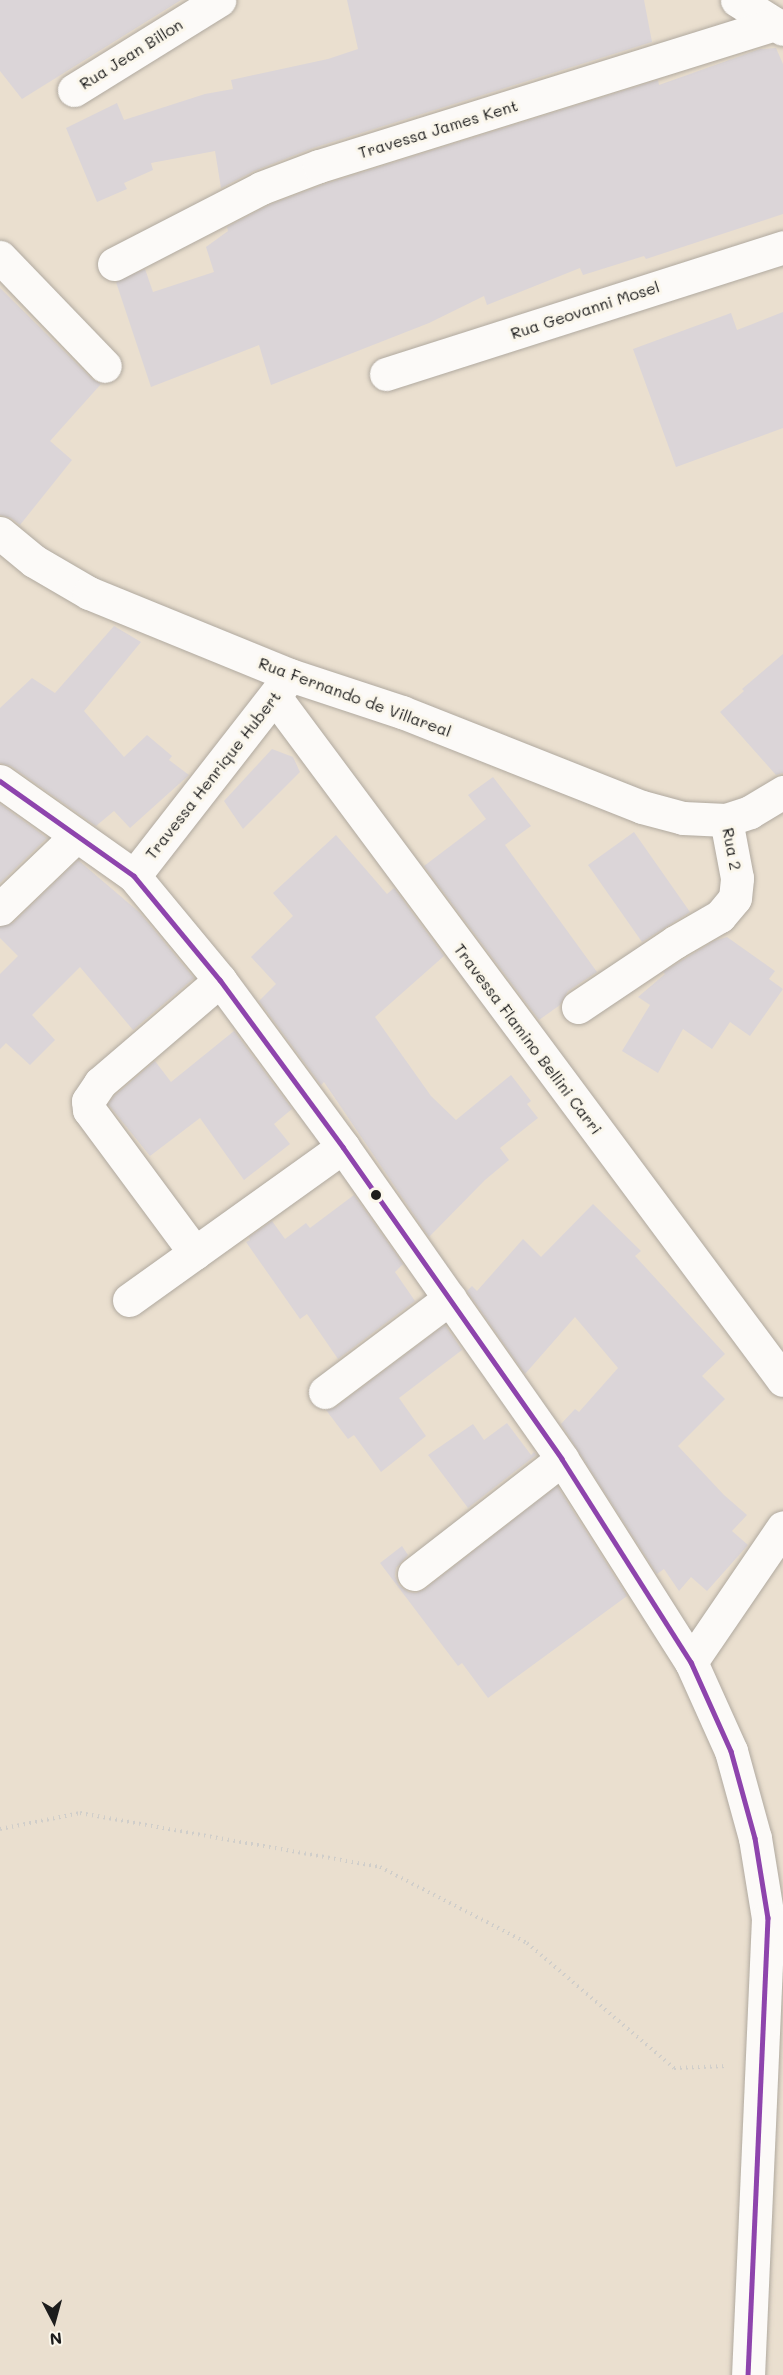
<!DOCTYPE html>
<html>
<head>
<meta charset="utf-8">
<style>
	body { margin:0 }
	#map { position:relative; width:783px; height:2375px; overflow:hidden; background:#eadfcf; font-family:Mali,sans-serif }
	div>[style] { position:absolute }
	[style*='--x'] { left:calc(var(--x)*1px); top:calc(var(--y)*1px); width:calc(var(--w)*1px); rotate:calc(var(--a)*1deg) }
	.building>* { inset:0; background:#dbd5d8 }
	.path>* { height:4px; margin-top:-2px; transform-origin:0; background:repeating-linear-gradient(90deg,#d0ceca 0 1.5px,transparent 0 6px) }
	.roads { filter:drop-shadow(0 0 2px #b0a99f) drop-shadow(0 0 2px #b0a99f) }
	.minor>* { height:33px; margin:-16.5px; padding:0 16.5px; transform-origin:16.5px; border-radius:16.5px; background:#fcfaf8 }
	.bus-1>* { height:4.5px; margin:-2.25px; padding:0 2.25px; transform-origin:2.25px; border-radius:2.25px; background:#8e44ad }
	.dots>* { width:16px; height:16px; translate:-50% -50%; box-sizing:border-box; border:3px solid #fbf7ec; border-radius:50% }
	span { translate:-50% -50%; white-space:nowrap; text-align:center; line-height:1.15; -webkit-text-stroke:6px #fbf7ec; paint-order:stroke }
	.street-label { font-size:16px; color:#1c1c1c }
	.north { position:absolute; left:24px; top:2291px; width:60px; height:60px; -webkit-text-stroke:4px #fbf7ec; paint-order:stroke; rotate:174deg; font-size:16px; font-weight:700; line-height:24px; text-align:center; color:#1c1c1c }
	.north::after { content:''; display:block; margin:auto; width:21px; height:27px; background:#1c1c1c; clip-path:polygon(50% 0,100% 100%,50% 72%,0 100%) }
</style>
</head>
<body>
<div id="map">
	<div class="building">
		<i style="clip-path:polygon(0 0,181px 0,22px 99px,0 71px)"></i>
		<i style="clip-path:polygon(347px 0,644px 0,652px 42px,313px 148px,254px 171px,221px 188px,215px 151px,151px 163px,153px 170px,124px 183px,127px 189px,97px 202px,66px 128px,117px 103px,124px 120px,205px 94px,233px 89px,231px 80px,328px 59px,358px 49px)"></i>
		<i style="clip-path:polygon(776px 48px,783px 64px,783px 214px,646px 259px,644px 256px,583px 275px,580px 268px,487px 305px,484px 296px,429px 323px,271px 385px,259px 345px,151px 387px,116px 282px,145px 269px,153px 292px,214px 272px,206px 247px,228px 231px,227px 227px,269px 205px,325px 184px,658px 80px,659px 85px,760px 49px)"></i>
		<i style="clip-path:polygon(0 288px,92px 379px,101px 384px,50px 441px,72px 460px,20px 525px,11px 518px,0 515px)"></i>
		<i style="clip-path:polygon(783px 312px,783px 428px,676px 467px,633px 349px,731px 313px,737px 330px)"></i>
		<i style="clip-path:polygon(114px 626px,141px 642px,84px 711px,124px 757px,147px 735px,172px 756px,169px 760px,189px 775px,130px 828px,114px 811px,96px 826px,11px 766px,0 763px,0 708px,32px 678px,55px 693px)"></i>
		<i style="clip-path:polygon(783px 654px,783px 773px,776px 775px,720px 712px,744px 691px,742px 689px)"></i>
		<i style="clip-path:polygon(272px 749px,293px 757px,300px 772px,243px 829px,224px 801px)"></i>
		<i style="clip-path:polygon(493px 777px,531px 826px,505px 845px,597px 972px,568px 991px,560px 1005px,539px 1020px,424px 866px,486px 819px,468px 795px)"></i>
		<i style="clip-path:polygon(0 804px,47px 838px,0 883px)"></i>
		<i style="clip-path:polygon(634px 832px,690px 912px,642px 942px,588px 865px)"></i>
		<i style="clip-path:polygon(336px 835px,387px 894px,394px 888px,444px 956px,375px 1017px,431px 1096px,456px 1120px,511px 1075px,531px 1101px,527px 1104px,538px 1118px,500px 1148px,509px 1160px,485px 1180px,429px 1237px,324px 1082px,321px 1085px,259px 1001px,276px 984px,251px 957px,293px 916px,273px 893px)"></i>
		<i style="clip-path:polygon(78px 860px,139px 912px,194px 978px,133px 1030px,80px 967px,32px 1015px,55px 1040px,30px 1065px,6px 1043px,0 1049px,0 974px,18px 956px,0 938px,0 927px,13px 923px)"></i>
		<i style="clip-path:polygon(727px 937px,775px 971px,769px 979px,783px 989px,750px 1036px,730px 1022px,712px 1049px,683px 1029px,658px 1073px,622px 1051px,650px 1005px,638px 997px,665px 974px,663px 972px,714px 941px)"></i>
		<i style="clip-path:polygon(234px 1031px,292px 1109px,274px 1124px,290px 1144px,244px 1180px,200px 1118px,150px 1156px,108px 1104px,114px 1096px,155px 1061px,171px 1082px)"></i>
		<i style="clip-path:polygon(354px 1195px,403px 1264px,395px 1272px,415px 1301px,338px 1359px,307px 1314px,300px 1319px,246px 1242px,250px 1240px,249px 1237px,272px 1221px,285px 1239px,306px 1223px,310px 1228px)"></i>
		<i style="clip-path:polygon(593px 1204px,641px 1251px,635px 1256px,725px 1354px,702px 1376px,725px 1399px,678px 1446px,724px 1495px,747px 1515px,732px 1531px,748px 1545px,707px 1591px,691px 1577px,679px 1591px,664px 1569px,657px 1574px,561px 1424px,575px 1409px,579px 1412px,618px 1368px,575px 1317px,525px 1374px,467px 1291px,472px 1286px,477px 1291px,523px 1239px,541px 1257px)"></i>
		<i style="clip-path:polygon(445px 1325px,462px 1350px,399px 1398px,426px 1436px,381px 1472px,354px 1435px,348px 1439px,326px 1410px,336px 1407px)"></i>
		<i style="clip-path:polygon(507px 1423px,531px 1455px,534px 1452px,536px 1455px,468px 1508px,428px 1455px,473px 1424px,484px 1440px)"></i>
		<i style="clip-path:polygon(557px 1486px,627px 1596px,488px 1698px,462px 1663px,458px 1666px,380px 1563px,402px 1546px,408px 1555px,396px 1568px,395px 1576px,399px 1585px,408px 1592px,416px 1593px,425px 1589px)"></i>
	</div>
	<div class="path">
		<i style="--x:0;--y:1829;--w:82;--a:-11.3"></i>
		<i style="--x:80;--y:1813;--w:305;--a:10.2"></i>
		<i style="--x:380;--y:1867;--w:165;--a:27.3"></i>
		<i style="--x:527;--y:1943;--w:193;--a:40.4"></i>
		<i style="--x:674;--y:2068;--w:54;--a:-2.1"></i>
	</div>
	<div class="roads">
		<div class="minor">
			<i style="--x:737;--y:0;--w:54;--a:32.2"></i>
			<i style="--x:74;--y:90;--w:171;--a:-31.8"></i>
			<i style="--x:0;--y:257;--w:151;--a:46.1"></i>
			<i style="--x:114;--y:264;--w:165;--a:-27.3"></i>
			<i style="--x:261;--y:188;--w:62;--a:-20.8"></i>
			<i style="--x:319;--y:166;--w:477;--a:-17.3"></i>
			<i style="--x:386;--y:374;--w:417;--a:-17.7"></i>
			<i style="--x:0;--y:533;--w:44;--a:39.5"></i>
			<i style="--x:34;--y:561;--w:64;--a:30.2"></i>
			<i style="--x:89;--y:593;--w:217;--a:22.2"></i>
			<i style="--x:290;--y:675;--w:118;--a:18.3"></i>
			<i style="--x:402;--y:712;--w:258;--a:21.6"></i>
			<i style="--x:642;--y:807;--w:42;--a:15"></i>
			<i style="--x:683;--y:818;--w:43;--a:2.7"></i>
			<i style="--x:726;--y:820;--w:25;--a:-18"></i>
			<i style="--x:750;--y:812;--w:39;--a:-31"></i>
			<i style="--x:275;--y:697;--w:851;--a:53.36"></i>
			<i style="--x:0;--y:781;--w:164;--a:35.3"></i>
			<i style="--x:134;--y:876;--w:135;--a:50.4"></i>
			<i style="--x:220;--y:980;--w:207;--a:53.6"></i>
			<i style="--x:343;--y:1147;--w:381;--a:54.9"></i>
			<i style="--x:562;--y:1459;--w:241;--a:57.6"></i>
			<i style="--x:691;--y:1662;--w:98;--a:65.8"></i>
			<i style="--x:731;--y:1751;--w:90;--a:74.6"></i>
			<i style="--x:755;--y:1838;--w:81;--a:80.8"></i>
			<i style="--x:768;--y:1918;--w:457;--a:92.5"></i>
			<i style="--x:134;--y:876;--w:247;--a:-52.1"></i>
			<i style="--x:0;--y:909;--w:105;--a:-43.8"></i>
			<i style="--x:578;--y:1007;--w:117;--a:-33.8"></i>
			<i style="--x:675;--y:942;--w:52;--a:-30"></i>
			<i style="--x:720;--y:916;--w:23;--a:-50"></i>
			<i style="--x:735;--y:898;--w:20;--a:-84"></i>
			<i style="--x:737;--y:878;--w:59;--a:-100.7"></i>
			<i style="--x:195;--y:1253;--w:178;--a:-126.5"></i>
			<i style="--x:89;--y:1110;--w:9;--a:-96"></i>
			<i style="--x:88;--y:1101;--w:22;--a:-56"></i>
			<i style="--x:100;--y:1083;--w:158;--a:-40.6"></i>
			<i style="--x:129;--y:1300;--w:263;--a:-35.6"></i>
			<i style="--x:325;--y:1392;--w:156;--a:-36.9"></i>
			<i style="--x:414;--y:1574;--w:187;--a:-37.8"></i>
			<i style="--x:691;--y:1662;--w:163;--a:-55.7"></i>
		</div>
	</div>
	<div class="bus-1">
		<i style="--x:0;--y:781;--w:164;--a:35.3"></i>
		<i style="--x:134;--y:876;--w:135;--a:50.4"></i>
		<i style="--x:220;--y:980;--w:207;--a:53.6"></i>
		<i style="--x:343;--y:1147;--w:381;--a:54.9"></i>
		<i style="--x:562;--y:1459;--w:241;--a:57.6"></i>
		<i style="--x:691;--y:1662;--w:98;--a:65.8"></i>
		<i style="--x:731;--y:1751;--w:90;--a:74.6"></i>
		<i style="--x:755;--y:1838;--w:81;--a:80.8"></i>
		<i style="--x:768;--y:1918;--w:457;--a:92.5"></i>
	</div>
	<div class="dots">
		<i style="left:376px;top:1195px;background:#1c1c1c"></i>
	</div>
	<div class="street-label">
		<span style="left:131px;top:54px;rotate:-32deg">Rua Jean Billon</span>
		<span style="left:438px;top:129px;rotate:-17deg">Travessa James Kent</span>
		<span style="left:585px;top:310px;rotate:-18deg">Rua Geovanni Mosel</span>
		<span style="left:355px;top:697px;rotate:20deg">Rua Fernando de Villareal</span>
		<span style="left:213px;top:775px;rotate:-52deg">Travessa Henrique Hubert</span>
		<span style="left:732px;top:849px;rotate:79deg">Rua 2</span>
		<span style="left:528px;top:1039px;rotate:53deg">Travessa Flamino Bellini Carri</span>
	</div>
	<div class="north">N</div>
</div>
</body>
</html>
